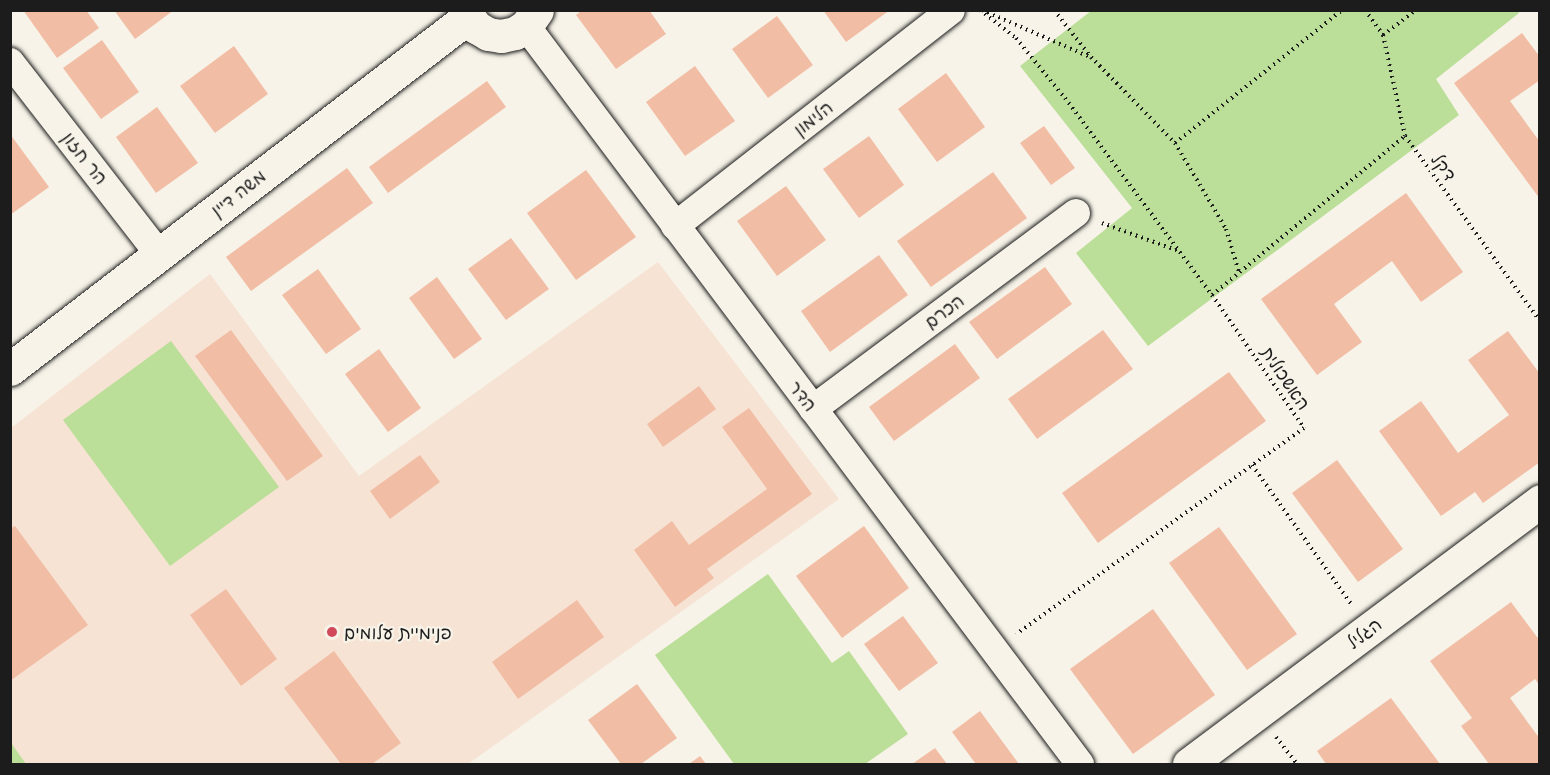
<!DOCTYPE html>
<html>
<head>
<meta charset="utf-8">
<style>
	body { margin:0 }
	#map { position:relative; width:1550px; height:775px; overflow:hidden; background:#f7f3e8; font-family:Mali,"Playpen Sans Hebrew",sans-serif }
	div>[style] { position:absolute }
	[style*='--x'] { left:calc(var(--x)*1px); top:calc(var(--y)*1px); width:calc(var(--w)*1px); rotate:calc(var(--a)*1deg) }
	.built>* { inset:0; background:#f6e3d4 }
	.green>* { inset:0; background:#bbde98 }
	.building>* { inset:0; background:#f2bda5 }
	.path>* { height:4px; margin-top:-2px; transform-origin:0; background:repeating-linear-gradient(90deg,#1c1c1c 0 1.5px,transparent 0 6px) }
	.roads { filter:drop-shadow(0 0 2px #1c1c1c) drop-shadow(0 0 2px #1c1c1c) }
	.minor>* { height:28px; margin:-14px; padding:0 14px; transform-origin:14px; border-radius:14px; background:#f7f3e8 }
	.tertiary>* { height:33px; margin:-16.5px; padding:0 16.5px; transform-origin:16.5px; border-radius:16.5px; background:#f7f3e8 }
	.dots>* { width:16px; height:16px; translate:-50% -50%; box-sizing:border-box; border:3px solid #f7f3e8; border-radius:50% }
	span { translate:-50% -50%; white-space:nowrap; text-align:center; line-height:1.15; -webkit-text-stroke:4.5px #f7f3e8; paint-order:stroke }
	.street-label { font-size:18px; color:#1c1c1c }
	.poi-label { font-size:18px; color:#1c1c1c }
	.left { translate:0 -50%; text-align:left }
	.frame { position:absolute; inset:0; border:12px solid #1c1c1c; pointer-events:none }
</style>
</head>
<body>
<div id="map">
	<div class="built">
		<i style="clip-path:polygon(658px 262px,839px 499px,468px 764px,11px 764px,11px 428px,210px 274px,359px 476px)"></i>
	</div>
	<div class="green">
		<i style="clip-path:polygon(1517px 10px,1519px 13px,1436px 79px,1459px 115px,1148px 346px,1076px 253px,1132px 208px,1020px 66px,1091px 11px)"></i>
		<i style="clip-path:polygon(171px 341px,279px 487px,170px 566px,63px 420px)"></i>
		<i style="clip-path:polygon(768px 574px,832px 663px,849px 651px,908px 734px,865px 764px,734px 764px,655px 655px)"></i>
		<i style="clip-path:polygon(10px 743px,11px 743px,26px 764px,11px 764px)"></i>
	</div>
	<div class="building">
		<i style="clip-path:polygon(23px 10px,86px 10px,99px 28px,57px 58px)"></i>
		<i style="clip-path:polygon(114px 10px,174px 10px,135px 39px)"></i>
		<i style="clip-path:polygon(582px 10px,649px 10px,666px 34px,616px 69px,576px 15px)"></i>
		<i style="clip-path:polygon(823px 10px,890px 10px,846px 42px)"></i>
		<i style="clip-path:polygon(777px 16px,813px 65px,768px 98px,732px 49px)"></i>
		<i style="clip-path:polygon(1522px 33px,1540px 57px,1540px 80px,1510px 101px,1540px 142px,1540px 199px,1454px 83px)"></i>
		<i style="clip-path:polygon(102px 40px,139px 92px,101px 119px,63px 68px)"></i>
		<i style="clip-path:polygon(234px 46px,268px 94px,215px 133px,180px 86px)"></i>
		<i style="clip-path:polygon(695px 66px,735px 121px,685px 156px,646px 102px)"></i>
		<i style="clip-path:polygon(946px 73px,985px 127px,937px 162px,898px 109px)"></i>
		<i style="clip-path:polygon(487px 81px,506px 107px,388px 193px,369px 167px)"></i>
		<i style="clip-path:polygon(157px 107px,198px 163px,156px 193px,116px 137px)"></i>
		<i style="clip-path:polygon(1044px 126px,1075px 168px,1051px 185px,1020px 143px)"></i>
		<i style="clip-path:polygon(10px 134px,49px 187px,10px 215px)"></i>
		<i style="clip-path:polygon(869px 136px,904px 185px,859px 218px,823px 169px)"></i>
		<i style="clip-path:polygon(347px 168px,373px 203px,251px 291px,226px 257px)"></i>
		<i style="clip-path:polygon(586px 170px,636px 237px,576px 280px,527px 213px)"></i>
		<i style="clip-path:polygon(993px 172px,1027px 218px,931px 287px,897px 241px)"></i>
		<i style="clip-path:polygon(786px 186px,826px 240px,777px 276px,737px 221px)"></i>
		<i style="clip-path:polygon(1406px 193px,1463px 272px,1421px 302px,1392px 261px,1334px 304px,1362px 342px,1317px 375px,1261px 299px)"></i>
		<i style="clip-path:polygon(511px 238px,549px 289px,506px 320px,468px 269px)"></i>
		<i style="clip-path:polygon(879px 255px,908px 295px,830px 352px,801px 311px)"></i>
		<i style="clip-path:polygon(1045px 267px,1072px 304px,997px 359px,969px 322px)"></i>
		<i style="clip-path:polygon(318px 269px,361px 329px,326px 354px,282px 295px)"></i>
		<i style="clip-path:polygon(437px 277px,482px 339px,454px 359px,409px 298px)"></i>
		<i style="clip-path:polygon(231px 330px,323px 456px,287px 481px,195px 356px)"></i>
		<i style="clip-path:polygon(1103px 330px,1133px 369px,1037px 439px,1008px 399px)"></i>
		<i style="clip-path:polygon(1508px 331px,1540px 374px,1540px 462px,1483px 503px,1475px 492px,1441px 516px,1379px 431px,1421px 401px,1458px 453px,1509px 415px,1468px 360px)"></i>
		<i style="clip-path:polygon(955px 344px,980px 378px,894px 441px,869px 407px)"></i>
		<i style="clip-path:polygon(379px 349px,421px 408px,388px 432px,345px 374px)"></i>
		<i style="clip-path:polygon(1229px 372px,1266px 421px,1098px 543px,1062px 493px)"></i>
		<i style="clip-path:polygon(699px 386px,716px 409px,663px 447px,647px 424px)"></i>
		<i style="clip-path:polygon(749px 408px,812px 494px,707px 569px,714px 578px,675px 607px,634px 550px,672px 521px,689px 545px,767px 489px,722px 427px)"></i>
		<i style="clip-path:polygon(420px 455px,440px 482px,390px 519px,370px 491px)"></i>
		<i style="clip-path:polygon(1337px 460px,1403px 549px,1358px 582px,1292px 493px)"></i>
		<i style="clip-path:polygon(15px 526px,88px 625px,10px 681px,10px 529px)"></i>
		<i style="clip-path:polygon(864px 526px,909px 588px,842px 638px,796px 576px)"></i>
		<i style="clip-path:polygon(1219px 527px,1297px 634px,1247px 670px,1169px 563px)"></i>
		<i style="clip-path:polygon(226px 589px,277px 659px,241px 686px,190px 615px)"></i>
		<i style="clip-path:polygon(577px 600px,604px 637px,518px 699px,492px 662px)"></i>
		<i style="clip-path:polygon(1511px 602px,1540px 641px,1540px 686px,1535px 679px,1510px 698px,1540px 739px,1540px 764px,1489px 764px,1461px 726px,1472px 718px,1430px 661px)"></i>
		<i style="clip-path:polygon(1153px 609px,1215px 695px,1133px 754px,1070px 669px)"></i>
		<i style="clip-path:polygon(903px 616px,938px 663px,899px 691px,864px 644px)"></i>
		<i style="clip-path:polygon(334px 651px,401px 743px,372px 764px,341px 764px,284px 688px)"></i>
		<i style="clip-path:polygon(637px 684px,677px 738px,641px 764px,621px 764px,588px 720px)"></i>
		<i style="clip-path:polygon(1391px 698px,1440px 764px,1326px 764px,1317px 751px)"></i>
		<i style="clip-path:polygon(980px 711px,1019px 764px,976px 764px,952px 732px)"></i>
		<i style="clip-path:polygon(935px 748px,947px 764px,912px 764px)"></i>
		<i style="clip-path:polygon(700px 756px,706px 764px,689px 764px)"></i>
	</div>
	<div class="path">
		<i style="--x:980;--y:10;--w:46;--a:37.9"></i>
		<i style="--x:1016;--y:38;--w:77;--a:50.8"></i>
		<i style="--x:1065;--y:98;--w:246;--a:53.3"></i>
		<i style="--x:1212;--y:295;--w:162;--a:55.3"></i>
		<i style="--x:1304;--y:428;--w:354;--a:144.4"></i>
		<i style="--x:982;--y:10;--w:118;--a:23.5"></i>
		<i style="--x:1054;--y:10;--w:60;--a:51.8"></i>
		<i style="--x:1091;--y:57;--w:120;--a:45.7"></i>
		<i style="--x:1175;--y:143;--w:100;--a:59.3"></i>
		<i style="--x:1226;--y:229;--w:45;--a:73.2"></i>
		<i style="--x:1365;--y:10;--w:31;--a:54"></i>
		<i style="--x:1383;--y:35;--w:103;--a:77.7"></i>
		<i style="--x:1405;--y:136;--w:229;--a:53.9"></i>
		<i style="--x:1383;--y:35;--w:41;--a:-37.1"></i>
		<i style="--x:1175;--y:143;--w:213;--a:-38.5"></i>
		<i style="--x:1102;--y:223;--w:82;--a:20"></i>
		<i style="--x:1212;--y:295;--w:250;--a:-39.5"></i>
		<i style="--x:1252;--y:465;--w:171;--a:54.5"></i>
		<i style="--x:1276;--y:737;--w:34;--a:52"></i>
	</div>
	<div class="roads">
		<div class="minor">
			<i style="--x:526;--y:26;--w:923;--a:53.11"></i>
			<i style="--x:10;--y:62;--w:243;--a:52.2"></i>
			<i style="--x:675;--y:226;--w:350;--a:-38"></i>
			<i style="--x:813;--y:409;--w:328;--a:-36.7"></i>
		</div>
		<div class="tertiary">
			<i style="--x:464;--y:10;--w:21;--a:55"></i>
			<i style="--x:476;--y:27;--w:14;--a:30"></i>
			<i style="--x:488;--y:34;--w:13;--a:9"></i>
			<i style="--x:501;--y:36;--w:14;--a:-12"></i>
			<i style="--x:515;--y:33;--w:13;--a:-32"></i>
			<i style="--x:526;--y:26;--w:19;--a:-55"></i>
			<i style="--x:10;--y:369;--w:576;--a:-37.53"></i>
			<i style="--x:1189;--y:764;--w:439;--a:-36.8"></i>
		</div>
	</div>
	<div class="dots">
		<i style="left:332px;top:632px;background:#d1495b"></i>
	</div>
	<div class="street-label">
		<span style="left:813px;top:118px;rotate:-38deg">הלימון</span>
		<span style="left:85px;top:158px;rotate:52deg">הר חזון</span>
		<span style="left:1444px;top:167px;rotate:54deg">דקל</span>
		<span style="left:238px;top:193px;rotate:-38deg">משה דיין</span>
		<span style="left:944px;top:311px;rotate:-37deg">הכרם</span>
		<span style="left:1286px;top:378px;rotate:56deg">האשכולית</span>
		<span style="left:803px;top:396px;rotate:53deg">הדר</span>
		<span style="left:1364px;top:633px;rotate:-37deg">הגליל</span>
	</div>
	<div class="poi-label">
		<span class="left" style="left:344px;top:632px">פנימיית עלומים</span>
	</div>
	<div class="frame"></div>
</div>
</body>
</html>
